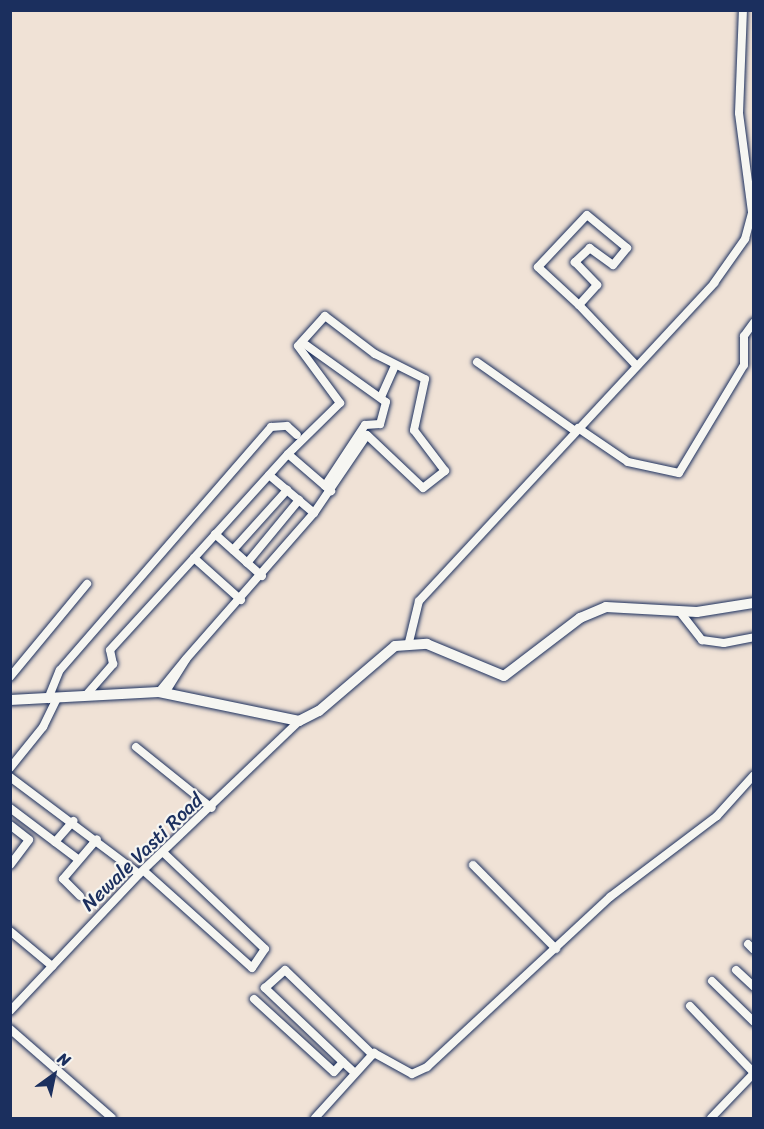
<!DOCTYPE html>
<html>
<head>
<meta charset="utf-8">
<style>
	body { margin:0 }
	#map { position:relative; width:764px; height:1129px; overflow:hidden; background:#f0e2d6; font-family:Sriracha,sans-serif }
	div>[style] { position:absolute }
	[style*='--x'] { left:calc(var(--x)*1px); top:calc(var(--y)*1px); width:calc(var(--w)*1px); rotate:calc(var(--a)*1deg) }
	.roads { filter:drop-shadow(0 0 2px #1b2f5e) drop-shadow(0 0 2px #1b2f5e) }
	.street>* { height:8px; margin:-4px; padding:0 4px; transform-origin:4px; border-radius:4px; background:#f6f6f2 }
	.secondary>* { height:10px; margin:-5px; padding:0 5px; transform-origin:5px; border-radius:5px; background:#f6f6f2 }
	span { translate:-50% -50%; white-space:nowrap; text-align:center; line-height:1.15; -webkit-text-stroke:4.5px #f6f6f2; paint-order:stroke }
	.street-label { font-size:20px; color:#1b2f5e }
	.frame { position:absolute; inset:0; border:12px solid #1b2f5e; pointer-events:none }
	.north { position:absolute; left:24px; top:1045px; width:60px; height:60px; -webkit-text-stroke:4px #f6f6f2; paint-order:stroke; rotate:33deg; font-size:16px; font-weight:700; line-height:24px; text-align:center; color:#1b2f5e }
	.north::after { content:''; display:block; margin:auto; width:21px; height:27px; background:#1b2f5e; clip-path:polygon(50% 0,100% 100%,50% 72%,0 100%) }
</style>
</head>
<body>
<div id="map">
	<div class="roads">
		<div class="street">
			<i style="--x:579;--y:305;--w:56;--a:-137.2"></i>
			<i style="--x:538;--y:267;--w:71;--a:-46.7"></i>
			<i style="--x:587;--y:215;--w:52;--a:39.5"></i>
			<i style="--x:627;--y:248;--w:22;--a:129"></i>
			<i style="--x:613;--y:265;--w:29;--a:-144"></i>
			<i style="--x:590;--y:248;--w:21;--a:137"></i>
			<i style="--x:575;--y:262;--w:32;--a:46"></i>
			<i style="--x:597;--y:285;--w:27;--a:132"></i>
			<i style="--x:579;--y:305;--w:83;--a:46.5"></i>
			<i style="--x:306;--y:345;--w:98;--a:35.5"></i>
			<i style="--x:386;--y:402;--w:23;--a:105"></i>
			<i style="--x:380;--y:424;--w:15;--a:176"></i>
			<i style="--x:365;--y:425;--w:73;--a:123.3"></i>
			<i style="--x:477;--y:362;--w:120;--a:35.1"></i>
			<i style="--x:381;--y:397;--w:35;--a:-66"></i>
			<i style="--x:578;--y:428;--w:60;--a:34.2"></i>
			<i style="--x:628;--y:462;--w:52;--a:12.2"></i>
			<i style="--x:679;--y:473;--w:126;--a:-59"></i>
			<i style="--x:744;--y:365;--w:29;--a:-90"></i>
			<i style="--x:744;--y:336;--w:17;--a:-54"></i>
			<i style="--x:269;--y:475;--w:59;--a:40.2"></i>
			<i style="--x:215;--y:534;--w:63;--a:41.8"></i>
			<i style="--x:233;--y:550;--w:81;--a:-48"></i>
			<i style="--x:247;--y:563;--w:82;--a:-50.5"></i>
			<i style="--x:241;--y:600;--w:63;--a:-138.2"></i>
			<i style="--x:194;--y:558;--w:140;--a:-47.9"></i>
			<i style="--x:288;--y:454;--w:57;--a:40.7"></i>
			<i style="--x:680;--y:612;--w:36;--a:52"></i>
			<i style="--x:702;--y:640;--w:22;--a:8"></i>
			<i style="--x:724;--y:643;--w:31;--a:-11"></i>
			<i style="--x:409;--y:642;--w:42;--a:-76.3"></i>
			<i style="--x:419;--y:601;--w:434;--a:-47.1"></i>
			<i style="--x:714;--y:283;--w:54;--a:-54.8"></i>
			<i style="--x:745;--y:239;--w:28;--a:-75"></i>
			<i style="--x:752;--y:212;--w:100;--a:-97.5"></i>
			<i style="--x:739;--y:113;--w:103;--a:-87.8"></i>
			<i style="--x:10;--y:677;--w:121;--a:-50.4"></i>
			<i style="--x:159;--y:692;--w:41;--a:-50.9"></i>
			<i style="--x:165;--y:693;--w:40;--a:-58"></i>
			<i style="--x:186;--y:659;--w:194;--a:-48.8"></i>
			<i style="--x:314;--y:513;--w:94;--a:-55.8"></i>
			<i style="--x:367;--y:435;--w:77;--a:43.4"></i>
			<i style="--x:423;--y:488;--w:28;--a:-38"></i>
			<i style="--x:445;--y:471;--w:51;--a:-127.1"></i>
			<i style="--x:414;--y:430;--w:52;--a:-77.8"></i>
			<i style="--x:425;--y:379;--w:56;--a:-153.4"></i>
			<i style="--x:375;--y:354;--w:63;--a:-142.8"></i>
			<i style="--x:325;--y:316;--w:40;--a:132"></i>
			<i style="--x:298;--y:346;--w:71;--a:53.6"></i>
			<i style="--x:340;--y:403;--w:73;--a:135.6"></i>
			<i style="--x:87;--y:694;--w:40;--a:-49"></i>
			<i style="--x:113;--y:664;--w:14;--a:-102"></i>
			<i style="--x:110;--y:650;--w:125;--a:-47.6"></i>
			<i style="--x:48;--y:699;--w:31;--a:-68"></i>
			<i style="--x:60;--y:670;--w:322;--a:-49"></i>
			<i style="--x:271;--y:427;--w:16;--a:-4"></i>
			<i style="--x:287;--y:426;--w:13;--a:42"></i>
			<i style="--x:136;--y:747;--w:97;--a:38.8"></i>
			<i style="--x:10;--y:768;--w:53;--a:-51.2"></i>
			<i style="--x:43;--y:727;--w:32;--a:-64"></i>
			<i style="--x:10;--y:777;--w:161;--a:36.9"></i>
			<i style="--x:10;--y:808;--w:86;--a:37"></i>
			<i style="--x:10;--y:825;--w:24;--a:38"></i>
			<i style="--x:29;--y:840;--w:31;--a:127"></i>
			<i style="--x:55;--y:842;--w:28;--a:-49"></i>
			<i style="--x:473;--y:865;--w:118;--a:45.3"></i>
			<i style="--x:144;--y:871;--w:145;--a:41.9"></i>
			<i style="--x:252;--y:968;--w:23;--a:-56"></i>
			<i style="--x:265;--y:949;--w:139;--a:-136.5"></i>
			<i style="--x:80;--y:896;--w:24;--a:-135"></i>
			<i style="--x:63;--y:879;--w:52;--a:-49.6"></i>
			<i style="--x:10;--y:931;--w:55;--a:39.8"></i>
			<i style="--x:748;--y:944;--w:8;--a:45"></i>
			<i style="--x:736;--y:970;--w:25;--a:43"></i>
			<i style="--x:712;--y:981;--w:59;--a:44.3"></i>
			<i style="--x:254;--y:999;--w:108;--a:42.4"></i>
			<i style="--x:334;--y:1072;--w:13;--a:-48"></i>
			<i style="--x:343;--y:1062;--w:16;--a:43"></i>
			<i style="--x:690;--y:1006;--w:93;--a:46.3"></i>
			<i style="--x:10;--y:1011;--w:188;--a:-46.7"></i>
			<i style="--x:139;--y:874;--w:221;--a:-43.7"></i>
			<i style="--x:10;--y:1029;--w:135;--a:41.1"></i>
			<i style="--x:343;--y:1062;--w:108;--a:-136.5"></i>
			<i style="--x:265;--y:988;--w:27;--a:-42"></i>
			<i style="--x:285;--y:970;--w:122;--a:44"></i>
			<i style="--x:315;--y:1118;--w:88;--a:-47.8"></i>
			<i style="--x:374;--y:1053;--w:43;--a:28.9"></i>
			<i style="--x:412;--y:1074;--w:17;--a:-25"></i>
			<i style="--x:427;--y:1067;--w:250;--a:-42.9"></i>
			<i style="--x:610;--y:897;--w:134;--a:-37.1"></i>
			<i style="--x:717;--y:816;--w:55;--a:-47.9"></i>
			<i style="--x:711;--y:1118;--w:62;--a:-46.3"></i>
		</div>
		<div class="secondary">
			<i style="--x:10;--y:700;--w:149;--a:-3.1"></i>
			<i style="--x:159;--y:692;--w:143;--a:11.7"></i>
			<i style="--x:299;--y:721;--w:22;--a:-27"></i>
			<i style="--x:319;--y:711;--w:100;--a:-40.5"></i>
			<i style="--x:395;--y:646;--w:32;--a:-4"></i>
			<i style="--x:427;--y:644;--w:83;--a:22.6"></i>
			<i style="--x:504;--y:676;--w:96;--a:-37.3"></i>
			<i style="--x:580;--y:618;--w:28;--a:-23"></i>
			<i style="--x:606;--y:607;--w:91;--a:3.1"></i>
			<i style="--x:697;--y:612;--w:58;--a:-9"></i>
		</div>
	</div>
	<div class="street-label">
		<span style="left:142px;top:852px;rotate:-44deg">Newale Vasti Road</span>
	</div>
	<div class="frame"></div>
	<div class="north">N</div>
</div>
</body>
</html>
